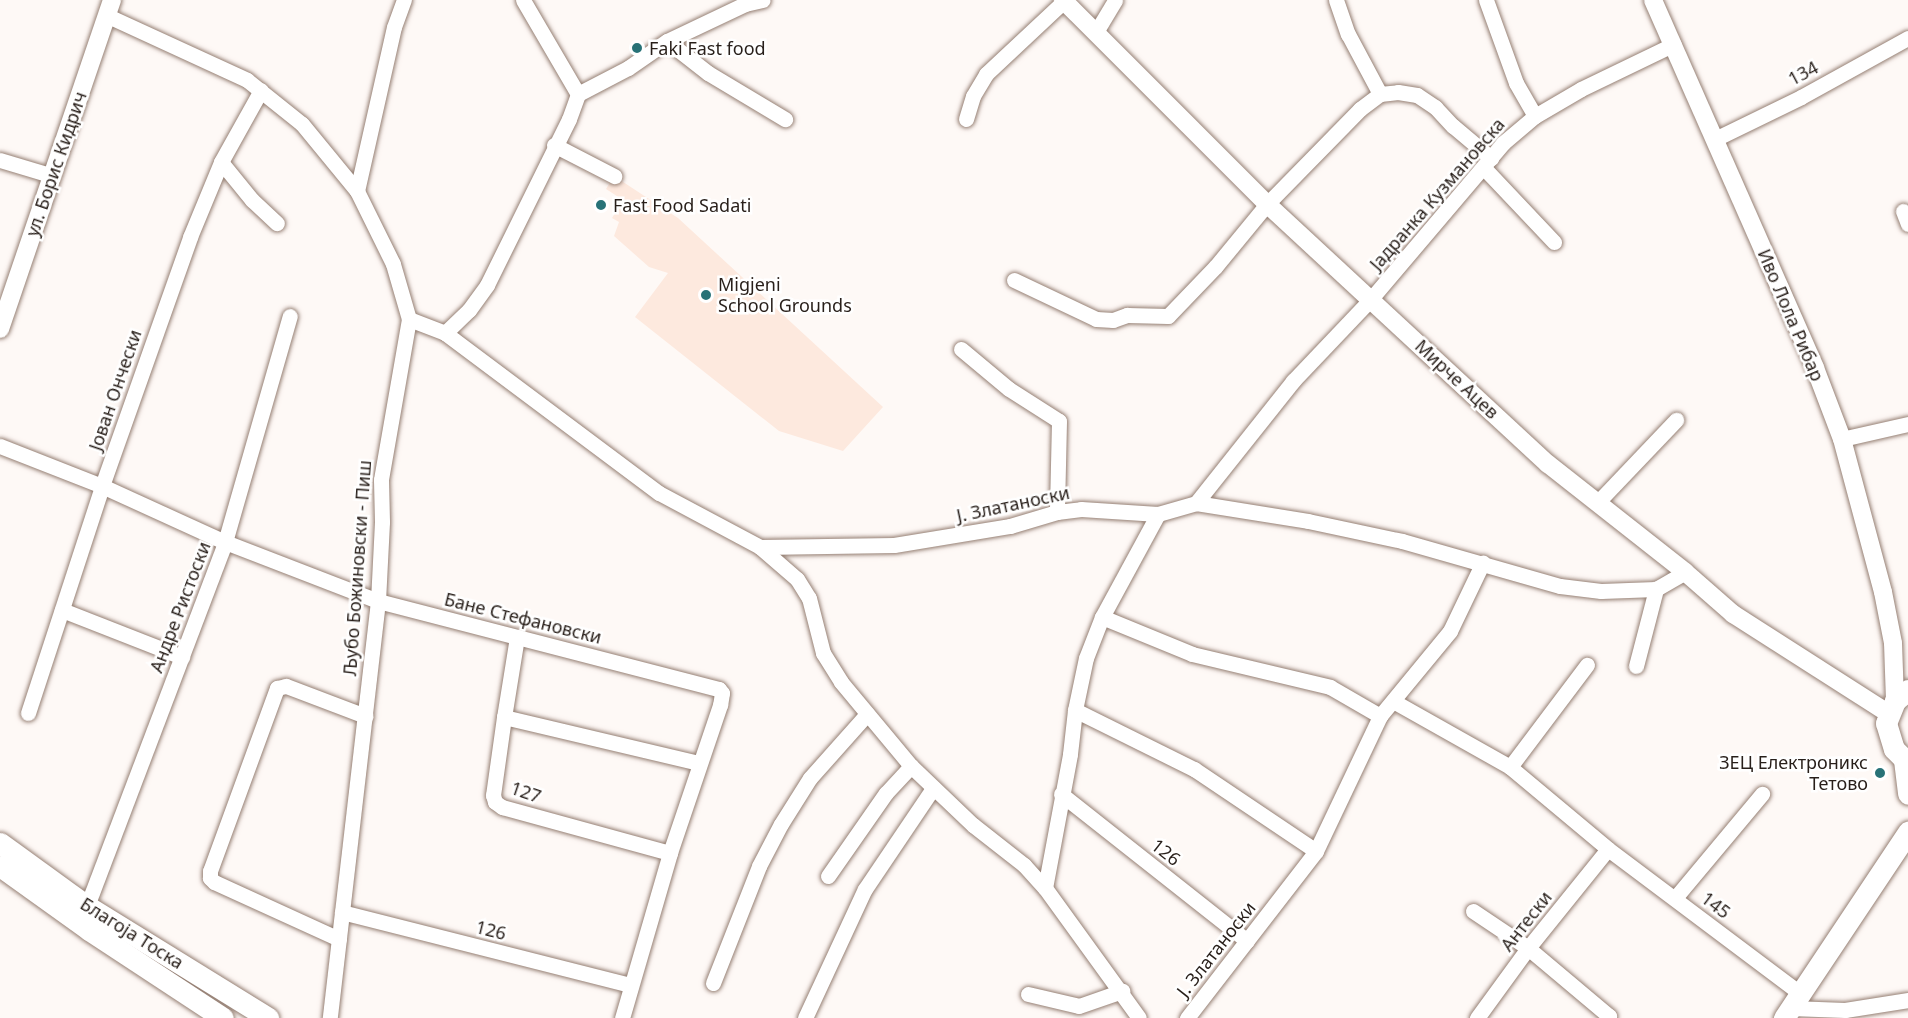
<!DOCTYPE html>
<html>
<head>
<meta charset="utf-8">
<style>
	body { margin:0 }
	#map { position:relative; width:1908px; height:1018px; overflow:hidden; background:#fef9f6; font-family:"Noto Sans",sans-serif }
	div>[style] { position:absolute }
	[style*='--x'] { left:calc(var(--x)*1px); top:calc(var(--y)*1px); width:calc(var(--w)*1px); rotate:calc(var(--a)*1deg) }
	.built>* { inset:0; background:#fde9de }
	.roads { filter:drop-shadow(0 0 2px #957f73) drop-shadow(0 0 2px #957f73) }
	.minor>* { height:15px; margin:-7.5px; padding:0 7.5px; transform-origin:7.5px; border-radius:7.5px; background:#fff }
	.tertiary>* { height:18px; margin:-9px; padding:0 9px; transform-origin:9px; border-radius:9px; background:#fff }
	.secondary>* { height:21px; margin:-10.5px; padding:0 10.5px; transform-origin:10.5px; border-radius:10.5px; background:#fff }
	.dots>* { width:16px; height:16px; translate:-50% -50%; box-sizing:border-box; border:3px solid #fff; border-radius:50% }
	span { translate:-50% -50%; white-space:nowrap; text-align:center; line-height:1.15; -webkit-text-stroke:5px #fff; paint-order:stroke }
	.poi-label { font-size:18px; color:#281f1a }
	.left { translate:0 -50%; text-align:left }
	.right { translate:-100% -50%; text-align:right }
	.street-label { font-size:18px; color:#281f1a }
</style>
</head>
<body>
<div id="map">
	<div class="built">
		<i style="clip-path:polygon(614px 176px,678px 218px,883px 407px,843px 451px,779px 431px,635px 317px,668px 273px,649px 267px,614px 236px,619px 222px,612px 218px,623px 200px,606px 189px)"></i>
	</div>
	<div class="roads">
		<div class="minor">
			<i style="--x:523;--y:0;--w:109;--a:59.7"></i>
			<i style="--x:1336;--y:0;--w:36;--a:71"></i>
			<i style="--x:1348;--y:34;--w:68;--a:61.9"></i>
			<i style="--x:1486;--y:0;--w:88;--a:70.1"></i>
			<i style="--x:1516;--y:83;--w:38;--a:60"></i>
			<i style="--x:108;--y:16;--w:153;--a:24.7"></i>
			<i style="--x:247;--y:80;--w:70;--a:38.7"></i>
			<i style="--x:302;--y:124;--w:87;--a:50.6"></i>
			<i style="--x:357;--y:191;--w:81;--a:63.7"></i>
			<i style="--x:393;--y:264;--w:57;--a:73.8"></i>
			<i style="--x:409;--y:319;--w:163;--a:99.9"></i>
			<i style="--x:381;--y:480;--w:42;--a:88.6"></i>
			<i style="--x:382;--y:522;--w:79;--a:92.9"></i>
			<i style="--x:378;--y:601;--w:420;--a:96.6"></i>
			<i style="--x:1096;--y:32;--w:37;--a:-59"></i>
			<i style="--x:667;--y:41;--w:52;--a:38"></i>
			<i style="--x:708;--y:73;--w:90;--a:30.9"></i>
			<i style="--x:966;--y:119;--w:24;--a:-73"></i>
			<i style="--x:973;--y:96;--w:26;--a:-59"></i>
			<i style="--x:986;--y:74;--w:107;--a:-43.1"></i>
			<i style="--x:1715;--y:139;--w:96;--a:-26"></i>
			<i style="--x:1801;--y:97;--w:122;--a:-28.9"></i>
			<i style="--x:554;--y:145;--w:68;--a:27.3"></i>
			<i style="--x:0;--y:160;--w:52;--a:16.7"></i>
			<i style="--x:221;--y:162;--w:49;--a:50.8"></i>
			<i style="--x:252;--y:200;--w:34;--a:43"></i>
			<i style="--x:1484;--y:168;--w:102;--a:46.6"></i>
			<i style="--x:357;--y:191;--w:168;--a:-77.3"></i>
			<i style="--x:394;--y:27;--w:29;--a:-70"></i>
			<i style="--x:1903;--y:211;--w:14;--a:69"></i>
			<i style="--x:1014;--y:280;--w:91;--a:25.4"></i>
			<i style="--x:1096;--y:319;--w:17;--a:3"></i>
			<i style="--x:1113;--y:320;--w:15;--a:-20"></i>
			<i style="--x:1127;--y:315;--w:41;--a:1.4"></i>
			<i style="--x:1168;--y:316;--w:69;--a:-46.2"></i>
			<i style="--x:1216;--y:266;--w:80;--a:-50.6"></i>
			<i style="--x:1267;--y:204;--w:133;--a:-45.6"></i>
			<i style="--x:1360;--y:109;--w:25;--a:-37"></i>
			<i style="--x:1380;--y:94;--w:18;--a:-6"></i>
			<i style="--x:1398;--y:92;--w:19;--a:9"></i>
			<i style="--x:1417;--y:95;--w:22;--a:34"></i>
			<i style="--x:1435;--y:107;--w:26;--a:47"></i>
			<i style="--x:1453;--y:126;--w:50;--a:40.1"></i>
			<i style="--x:409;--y:319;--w:39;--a:21"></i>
			<i style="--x:445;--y:333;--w:267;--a:36.8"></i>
			<i style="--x:659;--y:493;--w:115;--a:28.1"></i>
			<i style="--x:760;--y:547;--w:49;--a:40.9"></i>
			<i style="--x:797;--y:579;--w:22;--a:58"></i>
			<i style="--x:809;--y:598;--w:57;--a:75.7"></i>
			<i style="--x:823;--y:653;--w:34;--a:58"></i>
			<i style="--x:841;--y:682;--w:109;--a:50.2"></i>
			<i style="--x:911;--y:766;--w:86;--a:43.6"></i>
			<i style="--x:973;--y:825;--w:65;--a:38.1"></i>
			<i style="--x:1024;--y:865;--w:31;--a:48"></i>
			<i style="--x:1045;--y:888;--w:160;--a:54.1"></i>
			<i style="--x:445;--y:333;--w:33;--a:-44"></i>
			<i style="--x:469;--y:310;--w:31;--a:-54"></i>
			<i style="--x:487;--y:285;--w:185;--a:-63.7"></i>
			<i style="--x:569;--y:119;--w:27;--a:-70"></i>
			<i style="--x:578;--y:94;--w:56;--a:-27.5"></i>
			<i style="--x:628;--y:68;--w:47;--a:-34.7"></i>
			<i style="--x:667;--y:41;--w:86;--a:-25.4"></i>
			<i style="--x:745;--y:4;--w:18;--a:-13"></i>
			<i style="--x:961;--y:349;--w:62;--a:39.8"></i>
			<i style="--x:1009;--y:389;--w:59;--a:32.6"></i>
			<i style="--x:1059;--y:421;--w:91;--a:91.3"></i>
			<i style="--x:1842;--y:439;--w:68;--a:-12.8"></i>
			<i style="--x:0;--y:446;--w:110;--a:21.4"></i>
			<i style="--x:102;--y:486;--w:135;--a:24.5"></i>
			<i style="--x:225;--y:542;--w:164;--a:21.1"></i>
			<i style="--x:378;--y:601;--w:352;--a:14.5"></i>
			<i style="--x:719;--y:689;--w:5;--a:53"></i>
			<i style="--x:722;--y:693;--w:12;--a:99"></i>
			<i style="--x:720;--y:705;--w:156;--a:108.7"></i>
			<i style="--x:670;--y:853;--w:172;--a:106.2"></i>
			<i style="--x:1196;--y:503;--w:156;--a:-51.5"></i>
			<i style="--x:1293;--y:381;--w:112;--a:-46.5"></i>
			<i style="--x:1370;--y:300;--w:206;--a:-49.7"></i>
			<i style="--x:1503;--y:143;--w:42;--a:-40.2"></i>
			<i style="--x:1535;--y:116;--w:53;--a:-30.4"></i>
			<i style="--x:1581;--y:89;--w:103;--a:-25.8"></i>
			<i style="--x:1597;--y:503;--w:115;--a:-46.4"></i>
			<i style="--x:760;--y:547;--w:134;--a:-0.9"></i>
			<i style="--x:894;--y:545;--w:118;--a:-9.3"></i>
			<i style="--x:1010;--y:526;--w:49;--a:-16.6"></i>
			<i style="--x:1057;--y:512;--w:24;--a:-7"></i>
			<i style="--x:1081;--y:509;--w:77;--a:3.7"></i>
			<i style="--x:1158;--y:514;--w:40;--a:-16"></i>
			<i style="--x:1196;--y:503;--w:113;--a:9.1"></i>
			<i style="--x:1308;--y:521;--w:96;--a:12"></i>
			<i style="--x:1402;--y:541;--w:164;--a:15.9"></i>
			<i style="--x:1560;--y:586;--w:41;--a:7"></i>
			<i style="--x:1601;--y:591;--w:55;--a:-2.1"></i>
			<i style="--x:1656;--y:589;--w:34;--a:-30"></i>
			<i style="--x:62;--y:610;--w:129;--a:21.4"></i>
			<i style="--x:1102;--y:617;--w:97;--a:22.3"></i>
			<i style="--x:1192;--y:654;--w:142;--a:13.4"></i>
			<i style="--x:1330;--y:687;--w:58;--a:30.1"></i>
			<i style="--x:517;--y:637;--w:81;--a:99.2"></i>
			<i style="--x:504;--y:717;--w:79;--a:98"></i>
			<i style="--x:493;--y:795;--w:7;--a:74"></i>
			<i style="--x:495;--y:802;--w:9;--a:36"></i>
			<i style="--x:502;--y:807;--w:174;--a:15.3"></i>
			<i style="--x:1636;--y:666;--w:80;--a:-75.4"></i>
			<i style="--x:1393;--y:701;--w:134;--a:29.4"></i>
			<i style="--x:1510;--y:767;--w:128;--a:39.9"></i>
			<i style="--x:1608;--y:849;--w:241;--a:36.9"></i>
			<i style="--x:1075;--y:710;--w:133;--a:26.4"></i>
			<i style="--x:1194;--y:769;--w:147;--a:33.9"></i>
			<i style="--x:28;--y:713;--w:239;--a:-71.9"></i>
			<i style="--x:102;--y:486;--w:264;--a:-70.5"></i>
			<i style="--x:190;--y:237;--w:81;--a:-67.5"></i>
			<i style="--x:221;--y:162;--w:82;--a:-60.9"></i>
			<i style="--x:504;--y:717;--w:199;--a:13.3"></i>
			<i style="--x:1510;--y:767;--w:128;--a:-53"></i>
			<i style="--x:1061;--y:794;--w:237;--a:38.3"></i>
			<i style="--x:828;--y:876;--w:101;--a:-55.1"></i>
			<i style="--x:886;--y:793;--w:37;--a:-47"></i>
			<i style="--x:1045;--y:888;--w:136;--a:-79.4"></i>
			<i style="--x:1070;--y:754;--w:44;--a:-83.5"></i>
			<i style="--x:1075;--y:710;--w:53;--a:-78.1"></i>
			<i style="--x:1086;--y:658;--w:44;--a:-68.7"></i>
			<i style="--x:1102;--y:617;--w:117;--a:-61.5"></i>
			<i style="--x:1675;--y:898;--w:136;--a:-50.1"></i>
			<i style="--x:87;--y:906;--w:389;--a:-69.2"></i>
			<i style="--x:225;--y:542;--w:235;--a:-74"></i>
			<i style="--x:1473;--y:911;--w:66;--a:33.9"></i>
			<i style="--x:1528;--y:948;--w:106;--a:40"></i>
			<i style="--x:1609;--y:1016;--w:3;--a:135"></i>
			<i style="--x:342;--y:912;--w:298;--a:14.2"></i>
			<i style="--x:339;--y:939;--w:137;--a:-155.5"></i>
			<i style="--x:214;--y:882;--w:6;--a:-135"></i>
			<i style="--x:210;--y:878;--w:7;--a:-90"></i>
			<i style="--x:210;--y:871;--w:195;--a:-69.9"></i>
			<i style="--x:277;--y:688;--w:9;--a:-13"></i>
			<i style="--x:286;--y:686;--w:85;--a:20.8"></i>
			<i style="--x:713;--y:983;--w:126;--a:-68.5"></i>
			<i style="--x:759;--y:866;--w:47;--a:-62.4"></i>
			<i style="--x:781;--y:824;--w:54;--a:-57.8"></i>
			<i style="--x:810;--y:778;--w:86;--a:-48.3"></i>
			<i style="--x:1028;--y:994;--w:52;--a:13.2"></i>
			<i style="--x:1079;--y:1006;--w:46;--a:-19.2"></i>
			<i style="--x:1791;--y:1008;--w:54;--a:2.1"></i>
			<i style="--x:1845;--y:1010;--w:64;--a:-9"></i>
			<i style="--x:805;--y:1018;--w:142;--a:-65.1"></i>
			<i style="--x:865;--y:889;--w:122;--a:-56"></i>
			<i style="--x:1187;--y:1018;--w:211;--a:-52.3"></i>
			<i style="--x:1316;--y:851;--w:149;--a:-64.6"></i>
			<i style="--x:1380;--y:716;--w:110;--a:-50.5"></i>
			<i style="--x:1450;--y:631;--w:76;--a:-64.4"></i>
			<i style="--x:1477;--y:1018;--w:87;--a:-53.9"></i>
			<i style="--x:1528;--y:948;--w:127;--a:-51.1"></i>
		</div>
		<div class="tertiary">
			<i style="--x:1063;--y:0;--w:288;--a:45"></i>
			<i style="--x:1267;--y:204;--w:383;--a:42.8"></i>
			<i style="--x:1548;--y:464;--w:174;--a:38.2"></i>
			<i style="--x:1685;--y:572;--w:64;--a:41.2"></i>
			<i style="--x:1733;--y:614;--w:184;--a:32.6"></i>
			<i style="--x:1653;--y:0;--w:402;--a:66.2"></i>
			<i style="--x:1815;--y:368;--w:76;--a:69.2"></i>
			<i style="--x:1842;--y:439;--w:158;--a:75"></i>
			<i style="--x:1883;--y:592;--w:52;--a:78.9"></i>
			<i style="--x:1893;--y:643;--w:58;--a:88"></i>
			<i style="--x:0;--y:329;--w:348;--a:-71.2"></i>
		</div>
		<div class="secondary">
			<i style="--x:1908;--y:690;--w:17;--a:140"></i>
			<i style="--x:1895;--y:701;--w:24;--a:112"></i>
			<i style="--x:1886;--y:723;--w:27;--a:73"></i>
			<i style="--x:1894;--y:749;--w:20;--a:45"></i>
			<i style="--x:1904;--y:760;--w:34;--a:83"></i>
			<i style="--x:0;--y:843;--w:107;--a:35.9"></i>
			<i style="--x:87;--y:906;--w:213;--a:31.7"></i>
			<i style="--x:0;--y:866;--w:110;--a:35.7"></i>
			<i style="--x:89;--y:930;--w:160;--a:33.3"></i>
			<i style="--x:1784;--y:1018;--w:224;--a:-56.3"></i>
		</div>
	</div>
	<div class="dots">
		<i style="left:637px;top:48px;background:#287277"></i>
		<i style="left:601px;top:205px;background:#287277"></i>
		<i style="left:706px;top:295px;background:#287277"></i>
		<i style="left:1880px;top:773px;background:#287277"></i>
	</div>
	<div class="poi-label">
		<span class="left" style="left:649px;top:48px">Faki Fast food</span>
		<span class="left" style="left:613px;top:205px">Fast Food Sadati</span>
		<span class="left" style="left:718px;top:295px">Migjeni<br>School Grounds</span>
		<span class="right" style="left:1868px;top:773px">ЗЕЦ Електроникс<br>Тетово</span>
	</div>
	<div class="street-label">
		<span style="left:1803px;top:73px;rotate:-28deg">134</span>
		<span style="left:56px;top:164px;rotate:-71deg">ул. Борис Кидрич</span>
		<span style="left:1437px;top:194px;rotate:-49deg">Јадранка Кузмановска</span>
		<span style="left:1791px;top:315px;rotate:67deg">Иво Лола Рибар</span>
		<span style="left:1457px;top:379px;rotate:43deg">Мирче Ацев</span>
		<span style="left:115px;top:390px;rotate:-71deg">Јован Ончески</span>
		<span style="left:1013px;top:504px;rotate:-12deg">Ј. Златаноски</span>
		<span style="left:357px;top:568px;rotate:-86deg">Љубо Божиновски - Пиш</span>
		<span style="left:180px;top:607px;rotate:-69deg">Андре Ристоски</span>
		<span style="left:523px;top:618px;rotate:14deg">Бане Стефановски</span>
		<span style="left:526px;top:792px;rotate:19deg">127</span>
		<span style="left:1166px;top:852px;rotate:38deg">126</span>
		<span style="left:1716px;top:905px;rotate:37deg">145</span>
		<span style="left:1526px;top:921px;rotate:-52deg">Антески</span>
		<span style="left:491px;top:930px;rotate:14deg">126</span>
		<span style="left:132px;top:933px;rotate:32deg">Благоја Тоска</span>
		<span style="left:1216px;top:949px;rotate:-52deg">Ј. Златаноски</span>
	</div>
</div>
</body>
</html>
